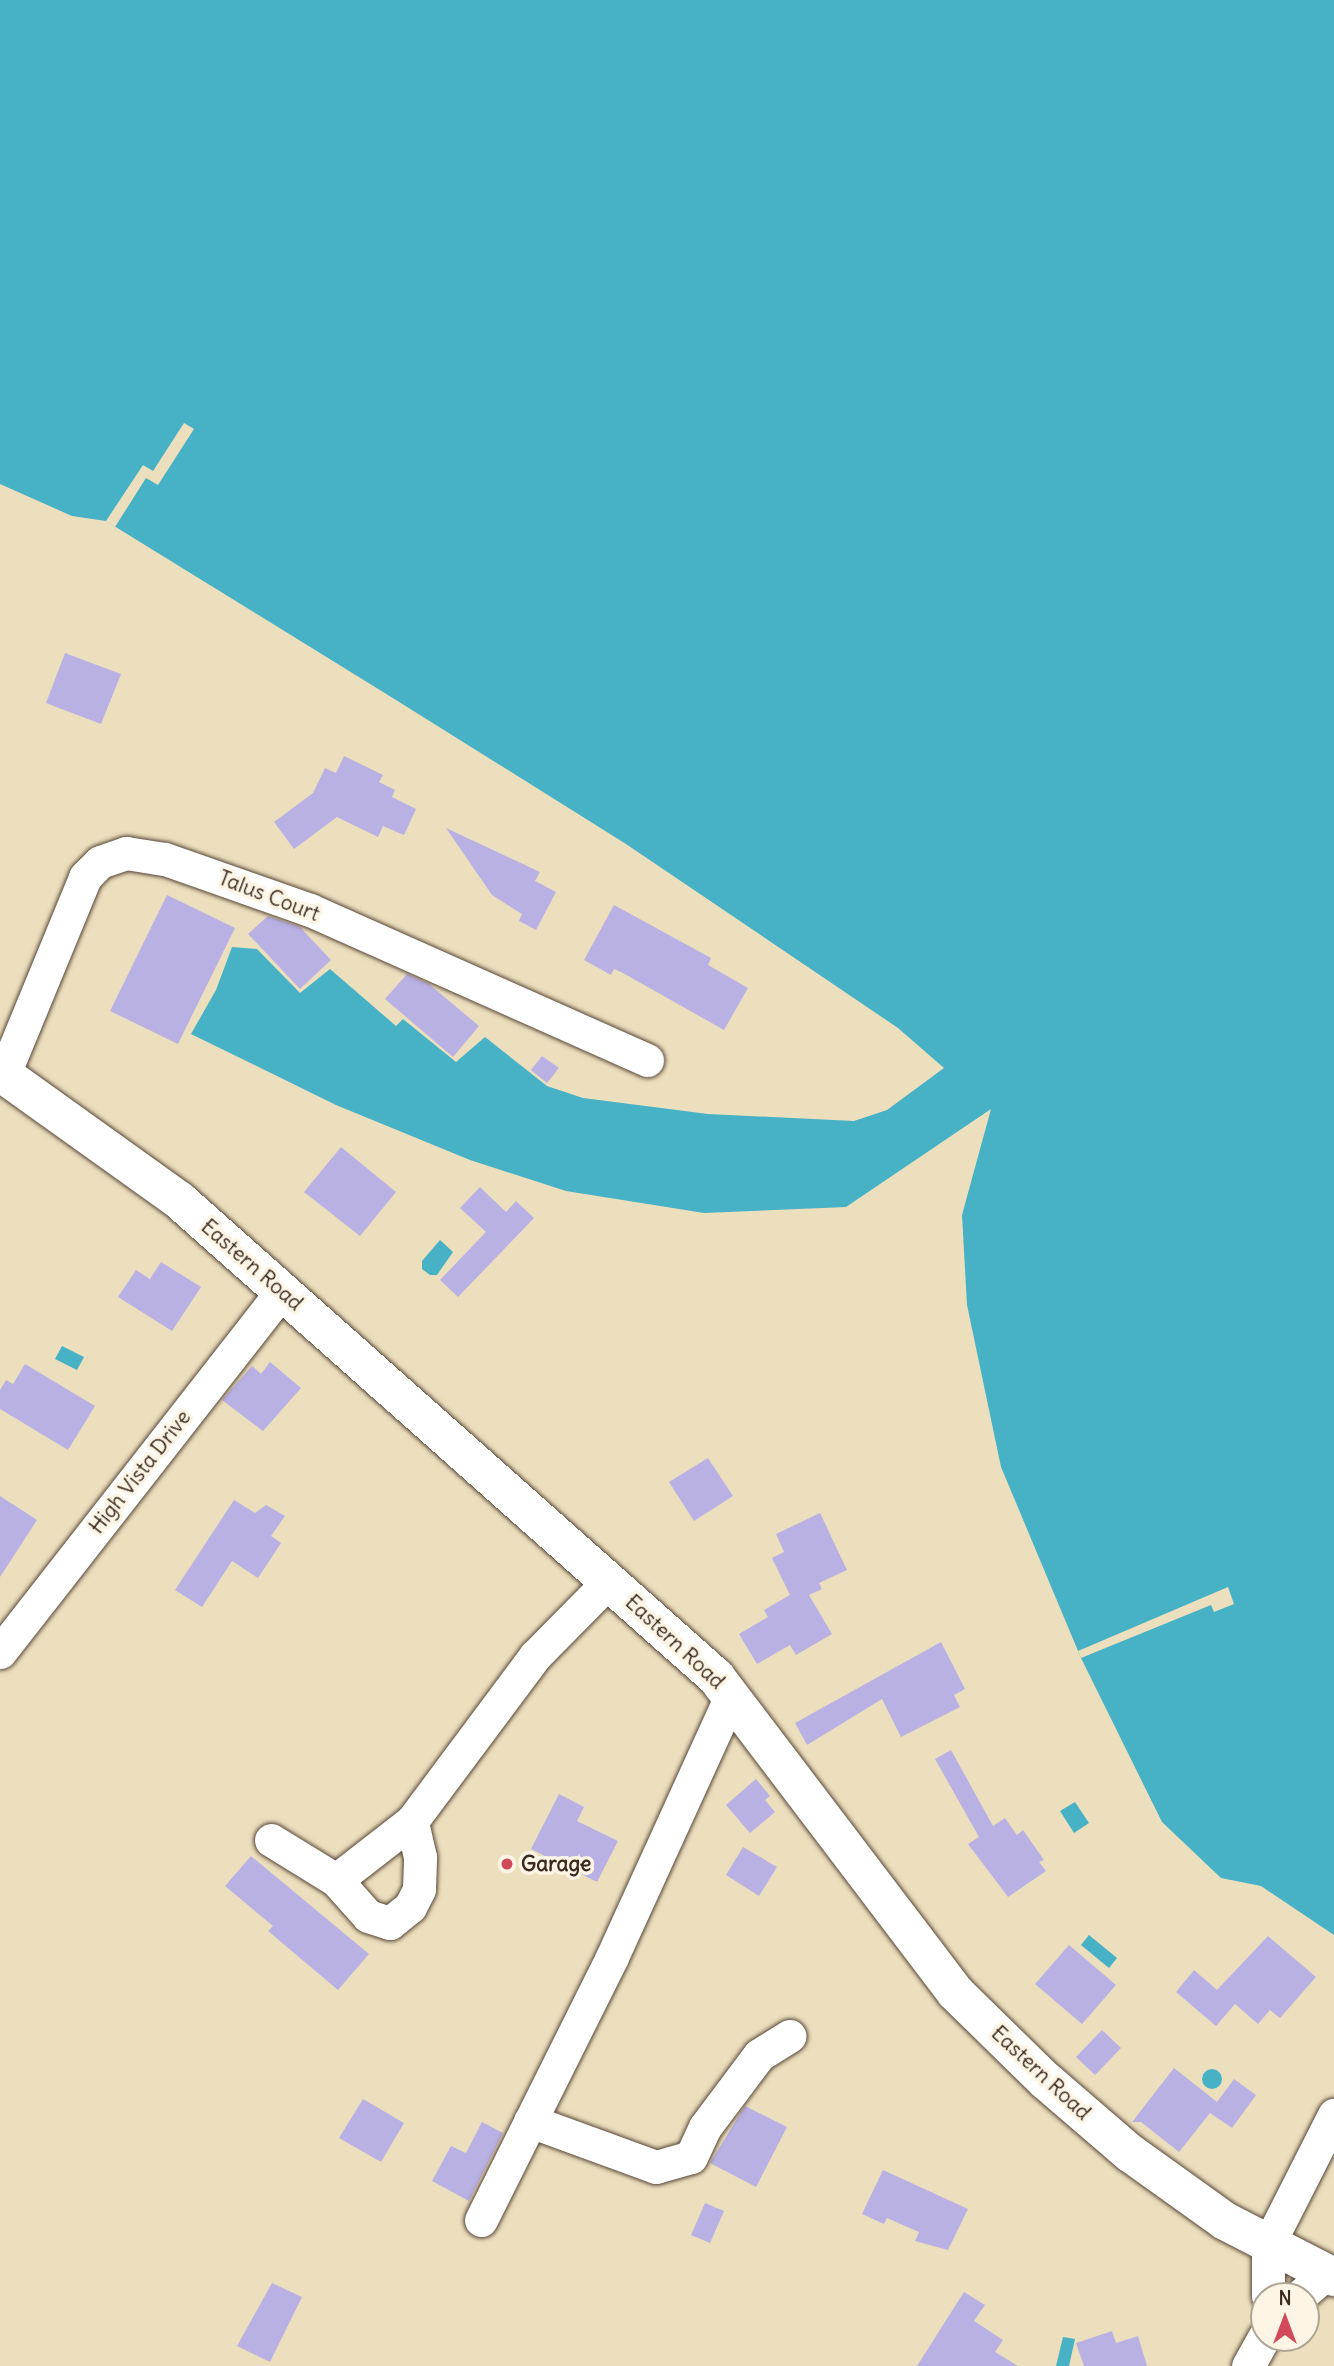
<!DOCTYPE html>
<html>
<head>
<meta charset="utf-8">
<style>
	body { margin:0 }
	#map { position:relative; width:1334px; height:2366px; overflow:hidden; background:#ecdfbd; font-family:Delius,sans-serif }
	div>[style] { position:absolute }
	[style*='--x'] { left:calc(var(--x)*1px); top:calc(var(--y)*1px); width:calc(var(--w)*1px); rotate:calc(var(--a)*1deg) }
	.water>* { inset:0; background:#47b1c6 }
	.round { border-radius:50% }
	.pier>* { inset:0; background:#ecdfbd }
	.building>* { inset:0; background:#b9b1e4 }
	.roads { filter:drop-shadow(0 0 2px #564536) drop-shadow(0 0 2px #564536) }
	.minor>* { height:33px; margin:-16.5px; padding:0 16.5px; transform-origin:16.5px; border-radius:16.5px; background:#fff }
	.highway>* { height:38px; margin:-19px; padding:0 19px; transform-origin:19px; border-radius:19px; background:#fff }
	.dots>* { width:19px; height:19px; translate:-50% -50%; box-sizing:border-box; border:4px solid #fcf5e5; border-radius:50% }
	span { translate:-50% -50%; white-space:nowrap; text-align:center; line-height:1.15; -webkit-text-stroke:7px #fcf5e5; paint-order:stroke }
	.street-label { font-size:21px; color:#3b2a1e }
	.poi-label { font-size:21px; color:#3b2a1e; font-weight:700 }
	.left { translate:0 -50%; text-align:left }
	.north { position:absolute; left:1250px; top:2282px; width:70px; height:70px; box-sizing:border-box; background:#fcf5e5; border:2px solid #afa495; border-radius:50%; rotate:0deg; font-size:19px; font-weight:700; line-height:28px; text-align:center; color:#3b2a1e }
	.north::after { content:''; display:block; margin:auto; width:24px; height:32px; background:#d1495b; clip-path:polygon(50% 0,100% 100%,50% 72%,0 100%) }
</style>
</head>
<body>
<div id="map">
	<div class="water">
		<i style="clip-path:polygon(0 0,1334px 0,1334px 1935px,1261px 1886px,1221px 1878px,1162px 1822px,1081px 1658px,1001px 1467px,967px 1305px,962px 1215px,991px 1109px,846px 1207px,704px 1213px,566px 1191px,470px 1160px,336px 1105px,191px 1034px,216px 990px,232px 947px,257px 949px,300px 993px,330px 969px,396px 1026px,403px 1019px,456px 1062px,485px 1037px,547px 1086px,583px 1098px,708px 1114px,854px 1121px,887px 1110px,944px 1068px,898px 1028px,626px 844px,396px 700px,106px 521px,72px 516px,0 484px)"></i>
		<i style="clip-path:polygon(440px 1240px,453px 1252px,437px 1275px,430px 1275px,422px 1269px,422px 1261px)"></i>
		<i style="clip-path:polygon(62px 1346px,84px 1357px,77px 1370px,55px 1359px)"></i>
		<i style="clip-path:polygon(1075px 1802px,1089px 1823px,1074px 1833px,1060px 1811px)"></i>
		<i style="clip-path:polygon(1089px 1935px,1117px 1958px,1109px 1968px,1081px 1945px)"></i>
		<i class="round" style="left:1202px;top:2069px;width:20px;height:20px"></i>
		<i style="clip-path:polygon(1063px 2337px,1075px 2339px,1069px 2366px,1056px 2366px)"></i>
	</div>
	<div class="pier">
		<i style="clip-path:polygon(184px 423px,194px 429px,158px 485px,146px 478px,115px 527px,106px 521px,143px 465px,153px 471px)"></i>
		<i style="clip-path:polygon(1228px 1587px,1234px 1604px,1214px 1612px,1211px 1605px,1081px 1658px,1078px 1651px)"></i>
	</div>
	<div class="building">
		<i style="clip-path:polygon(65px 653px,121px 674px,101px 724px,46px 703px)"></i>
		<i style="clip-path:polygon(344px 756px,383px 775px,379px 782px,395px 790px,392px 797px,416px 809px,404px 835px,383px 826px,378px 837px,337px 817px,294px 849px,274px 822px,313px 793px,325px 768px,336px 773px)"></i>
		<i style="clip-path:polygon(446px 828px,540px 872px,535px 881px,556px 892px,536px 930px,519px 921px,522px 914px,492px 895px)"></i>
		<i style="clip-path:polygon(167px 895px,235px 928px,178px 1044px,110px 1011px)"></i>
		<i style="clip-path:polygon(614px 905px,711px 958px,708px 965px,748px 988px,724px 1030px,623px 973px,614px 969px,611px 975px,584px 960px)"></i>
		<i style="clip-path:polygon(268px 916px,300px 927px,331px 960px,300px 989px,248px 934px)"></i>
		<i style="clip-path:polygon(407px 974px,429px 984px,479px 1026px,453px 1057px,385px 999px)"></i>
		<i style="clip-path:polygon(542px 1056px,559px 1068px,547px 1083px,531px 1070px)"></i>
		<i style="clip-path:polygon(341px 1147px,396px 1192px,360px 1236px,304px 1192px)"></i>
		<i style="clip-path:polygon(480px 1187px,506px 1212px,516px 1201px,534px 1218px,458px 1297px,440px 1280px,486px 1232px,460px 1208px)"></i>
		<i style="clip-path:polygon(161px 1262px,201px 1287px,172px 1331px,118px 1297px,136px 1270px,150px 1279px)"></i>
		<i style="clip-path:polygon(270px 1362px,301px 1388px,263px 1431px,222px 1400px,252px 1366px,261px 1374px)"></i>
		<i style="clip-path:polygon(25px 1364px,95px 1406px,68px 1450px,0 1409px,0 1390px,6px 1380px,13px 1384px)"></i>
		<i style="clip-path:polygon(708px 1458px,733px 1496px,694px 1521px,669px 1482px)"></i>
		<i style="clip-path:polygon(0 1496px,37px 1520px,0 1577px)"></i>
		<i style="clip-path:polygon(234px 1500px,255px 1513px,266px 1505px,285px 1516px,271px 1536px,281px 1543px,258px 1578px,232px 1561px,202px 1607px,175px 1590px)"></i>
		<i style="clip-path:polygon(820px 1513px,847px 1570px,819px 1583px,822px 1589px,809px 1595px,832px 1634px,796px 1655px,790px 1645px,757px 1664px,739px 1634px,768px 1617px,764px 1610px,790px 1595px,772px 1558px,784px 1552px,776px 1534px)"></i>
		<i style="clip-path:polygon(941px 1642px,965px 1689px,954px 1695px,960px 1707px,901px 1737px,882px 1699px,807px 1745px,795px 1723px)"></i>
		<i style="clip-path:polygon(951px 1750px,993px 1826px,1005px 1818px,1017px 1835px,1023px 1830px,1044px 1860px,1039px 1862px,1046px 1871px,1008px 1897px,968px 1844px,979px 1837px,935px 1759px)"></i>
		<i style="clip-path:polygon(756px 1779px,770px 1796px,765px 1800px,775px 1812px,750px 1833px,726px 1805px)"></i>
		<i style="clip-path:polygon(559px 1794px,584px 1807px,577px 1821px,618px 1841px,597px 1882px,531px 1849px)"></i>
		<i style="clip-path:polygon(743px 1847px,777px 1867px,759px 1896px,726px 1875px)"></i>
		<i style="clip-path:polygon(251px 1856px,369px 1954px,338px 1990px,268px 1931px,273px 1926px,225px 1886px)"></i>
		<i style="clip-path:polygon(1268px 1936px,1316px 1977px,1280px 2018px,1270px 2010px,1258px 2024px,1235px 2004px,1216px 2026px,1176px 1992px,1194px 1970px,1217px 1990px)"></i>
		<i style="clip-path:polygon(1069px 1945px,1116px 1985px,1082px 2024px,1035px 1984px)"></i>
		<i style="clip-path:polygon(1102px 2030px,1121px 2048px,1095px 2075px,1076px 2057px)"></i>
		<i style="clip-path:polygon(1174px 2068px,1217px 2102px,1234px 2079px,1256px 2095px,1232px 2128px,1210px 2113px,1179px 2152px,1141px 2122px,1132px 2122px)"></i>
		<i style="clip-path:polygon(363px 2099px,404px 2123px,381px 2162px,339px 2138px)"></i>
		<i style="clip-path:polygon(745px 2106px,787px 2127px,756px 2187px,710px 2163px)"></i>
		<i style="clip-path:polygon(482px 2122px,503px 2133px,469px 2201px,432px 2181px,451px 2146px,466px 2153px)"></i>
		<i style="clip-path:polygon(883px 2170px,968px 2209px,948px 2250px,915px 2241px,919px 2232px,887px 2218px,884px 2224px,862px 2214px)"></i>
		<i style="clip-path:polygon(705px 2203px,724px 2211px,710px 2243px,691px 2235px)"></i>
		<i style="clip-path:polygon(272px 2283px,302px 2297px,270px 2362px,237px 2346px)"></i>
		<i style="clip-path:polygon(964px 2292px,985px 2305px,974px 2321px,1003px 2340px,995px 2352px,1018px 2366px,917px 2366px)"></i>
		<i style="clip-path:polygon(1112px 2331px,1116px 2343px,1138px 2336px,1147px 2366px,1084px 2366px,1076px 2343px)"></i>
	</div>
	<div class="roads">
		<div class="minor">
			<i style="--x:4;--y:1074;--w:213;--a:-67.6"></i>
			<i style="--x:85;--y:877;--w:21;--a:-45"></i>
			<i style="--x:100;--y:862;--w:28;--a:-19"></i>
			<i style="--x:126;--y:853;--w:39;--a:9"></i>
			<i style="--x:165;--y:859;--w:154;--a:19.4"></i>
			<i style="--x:310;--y:910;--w:369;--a:24"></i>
			<i style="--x:0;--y:1652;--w:457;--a:-52"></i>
			<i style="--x:271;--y:1840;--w:76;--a:31.6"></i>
			<i style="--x:336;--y:1880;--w:48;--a:48.4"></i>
			<i style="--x:368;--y:1916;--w:23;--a:18"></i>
			<i style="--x:390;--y:1923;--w:26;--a:-39"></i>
			<i style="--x:410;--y:1907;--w:20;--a:-63"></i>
			<i style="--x:419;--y:1889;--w:32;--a:-88"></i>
			<i style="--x:420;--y:1857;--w:37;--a:-103"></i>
			<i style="--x:336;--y:1880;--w:96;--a:-37.8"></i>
			<i style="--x:412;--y:1821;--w:206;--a:-53.3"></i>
			<i style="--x:535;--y:1656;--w:105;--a:-45.4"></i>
			<i style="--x:530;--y:2121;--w:134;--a:20.1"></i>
			<i style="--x:656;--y:2167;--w:36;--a:-16"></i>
			<i style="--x:691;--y:2157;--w:33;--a:-65"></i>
			<i style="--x:705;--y:2127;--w:90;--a:-53.1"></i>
			<i style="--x:759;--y:2055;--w:36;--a:-32"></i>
			<i style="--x:481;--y:2220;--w:294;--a:-63.5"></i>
			<i style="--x:612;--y:1957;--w:287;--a:-65.5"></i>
			<i style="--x:1268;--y:2296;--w:51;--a:-90"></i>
			<i style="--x:1268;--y:2245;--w:146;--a:-63.1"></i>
			<i style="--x:1300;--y:2296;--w:35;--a:-41"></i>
			<i style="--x:1248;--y:2366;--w:33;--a:-61"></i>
		</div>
		<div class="highway">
			<i style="--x:0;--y:1072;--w:221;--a:35.6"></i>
			<i style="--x:180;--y:1201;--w:717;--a:41.61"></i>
			<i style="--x:716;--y:1677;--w:395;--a:52.8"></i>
			<i style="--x:955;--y:1992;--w:126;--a:44.4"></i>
			<i style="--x:1045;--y:2080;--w:112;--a:40.7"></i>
			<i style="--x:1130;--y:2153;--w:117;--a:35.6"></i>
			<i style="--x:1225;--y:2221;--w:123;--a:27.2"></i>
		</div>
	</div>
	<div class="dots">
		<i style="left:507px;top:1864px;background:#d1495b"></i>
	</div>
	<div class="street-label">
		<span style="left:269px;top:896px;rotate:21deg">Talus Court</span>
		<span style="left:252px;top:1265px;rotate:41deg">Eastern Road</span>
		<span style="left:140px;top:1472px;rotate:-52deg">High Vista Drive</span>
		<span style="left:675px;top:1642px;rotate:43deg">Eastern Road</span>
		<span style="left:1041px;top:2073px;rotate:43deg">Eastern Road</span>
	</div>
	<div class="poi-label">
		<span class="left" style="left:521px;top:1864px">Garage</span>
	</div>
	<div class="north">N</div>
</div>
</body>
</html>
